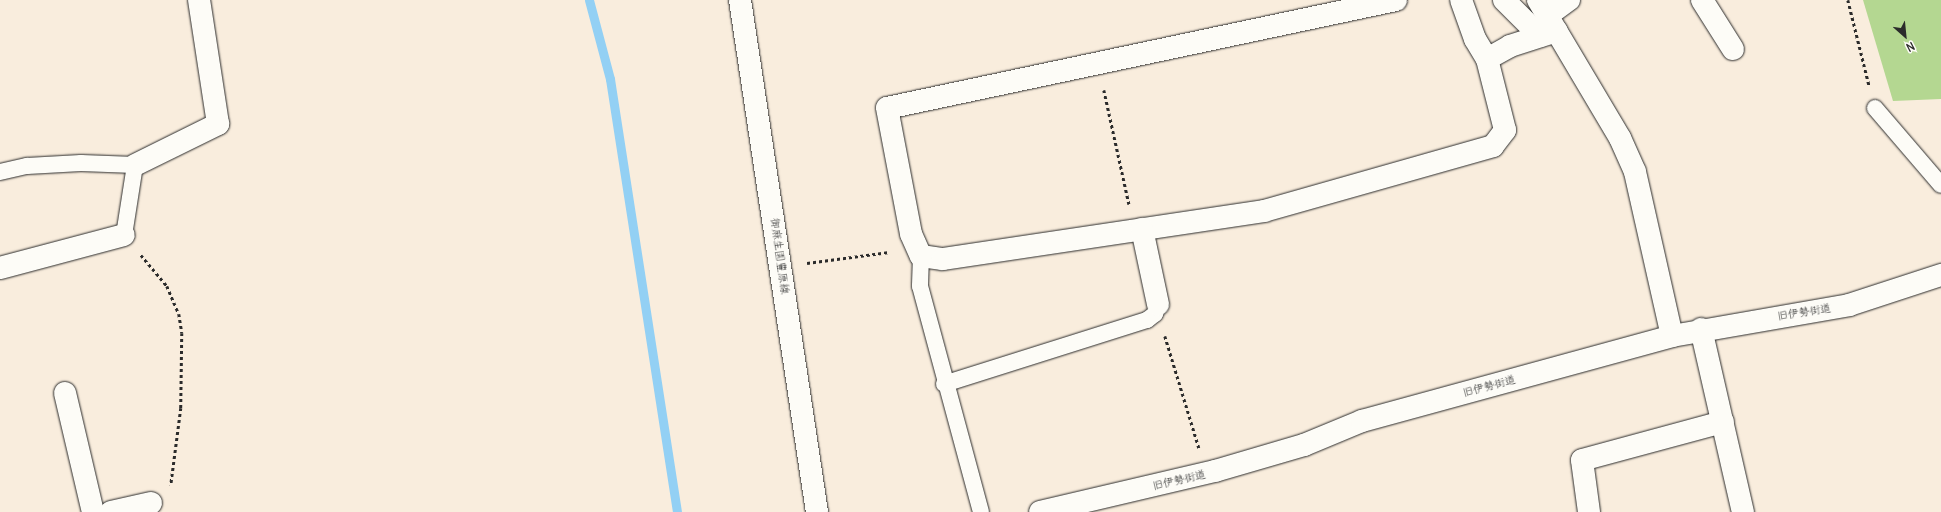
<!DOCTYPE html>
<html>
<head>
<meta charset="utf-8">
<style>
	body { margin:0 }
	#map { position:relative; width:1941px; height:512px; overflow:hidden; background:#f9eddd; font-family:Delius,"Klee One",sans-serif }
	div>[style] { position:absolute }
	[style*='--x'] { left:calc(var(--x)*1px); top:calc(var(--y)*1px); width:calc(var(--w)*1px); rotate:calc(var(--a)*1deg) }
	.green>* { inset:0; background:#b4d791 }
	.stream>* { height:9px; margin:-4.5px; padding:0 4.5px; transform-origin:4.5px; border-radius:4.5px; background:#93d0f4 }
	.path>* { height:2.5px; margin-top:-1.25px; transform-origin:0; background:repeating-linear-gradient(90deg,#2b2b2b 0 3px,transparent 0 6px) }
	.roads { filter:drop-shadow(0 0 1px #2b2b2b) drop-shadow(0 0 1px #2b2b2b) }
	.service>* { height:16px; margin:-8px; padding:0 8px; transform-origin:8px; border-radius:8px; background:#fdfcf7 }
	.minor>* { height:22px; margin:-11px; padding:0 11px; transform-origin:11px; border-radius:11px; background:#fdfcf7 }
	.secondary>* { height:22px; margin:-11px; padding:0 11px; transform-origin:11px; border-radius:11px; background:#fdfcf7 }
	span { translate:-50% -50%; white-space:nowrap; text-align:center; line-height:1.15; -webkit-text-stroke:3px #fdfcf7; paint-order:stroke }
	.street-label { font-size:11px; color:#2b2b2b }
	.north { position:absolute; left:1885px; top:16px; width:40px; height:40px; -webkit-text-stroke:3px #fdfcf7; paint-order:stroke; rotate:153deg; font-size:11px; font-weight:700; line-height:16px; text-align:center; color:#2b2b2b }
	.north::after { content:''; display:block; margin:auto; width:14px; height:18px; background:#2b2b2b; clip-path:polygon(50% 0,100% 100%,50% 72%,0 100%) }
</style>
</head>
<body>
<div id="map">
	<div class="green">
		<i style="clip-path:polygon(1863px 0,1941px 0,1941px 99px,1893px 101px)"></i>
	</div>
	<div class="stream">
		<i style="--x:589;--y:0;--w:82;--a:75.1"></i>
		<i style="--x:610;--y:79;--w:438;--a:81.2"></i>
	</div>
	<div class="path">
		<i style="--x:1848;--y:0;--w:88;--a:76.1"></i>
		<i style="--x:1104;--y:90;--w:117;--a:77.6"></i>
		<i style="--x:141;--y:255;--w:40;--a:50"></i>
		<i style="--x:167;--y:286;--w:30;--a:67"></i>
		<i style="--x:179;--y:314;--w:19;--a:81"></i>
		<i style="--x:182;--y:333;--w:75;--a:90.8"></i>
		<i style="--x:181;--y:408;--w:78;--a:97.4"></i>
		<i style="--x:807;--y:263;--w:83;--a:-7.6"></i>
		<i style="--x:1165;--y:336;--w:117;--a:73.1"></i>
	</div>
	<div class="roads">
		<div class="service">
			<i style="--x:1875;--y:108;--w:101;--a:49.4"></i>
			<i style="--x:0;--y:172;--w:28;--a:-13"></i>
			<i style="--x:27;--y:166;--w:54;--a:-3.2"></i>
			<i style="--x:81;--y:163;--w:54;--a:2.1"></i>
			<i style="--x:135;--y:165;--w:71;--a:98.9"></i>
			<i style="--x:921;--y:256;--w:30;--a:92"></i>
			<i style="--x:920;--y:286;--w:234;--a:74.9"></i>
			<i style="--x:944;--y:384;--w:213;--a:-17.5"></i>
			<i style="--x:1147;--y:320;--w:10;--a:-37"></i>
			<i style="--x:1155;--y:314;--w:10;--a:-73"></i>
		</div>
		<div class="minor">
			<i style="--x:1396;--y:0;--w:520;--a:168.02"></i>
			<i style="--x:887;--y:108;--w:128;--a:79.2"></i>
			<i style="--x:911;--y:234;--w:24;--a:66"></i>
			<i style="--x:921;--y:256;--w:22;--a:8"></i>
			<i style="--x:943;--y:259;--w:325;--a:-8.5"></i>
			<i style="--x:1264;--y:211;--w:238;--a:-15.8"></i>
			<i style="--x:1493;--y:146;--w:20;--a:-53"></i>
			<i style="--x:1505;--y:130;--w:73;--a:-104.2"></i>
			<i style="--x:1487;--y:59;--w:23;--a:-121"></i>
			<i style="--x:1475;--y:39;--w:41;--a:-109.7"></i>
			<i style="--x:1504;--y:0;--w:51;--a:45"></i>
			<i style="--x:1538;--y:0;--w:161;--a:59.3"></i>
			<i style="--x:1620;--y:138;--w:37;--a:66"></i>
			<i style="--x:1635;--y:172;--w:168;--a:77.3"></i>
			<i style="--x:1702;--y:0;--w:58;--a:57.7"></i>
			<i style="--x:1548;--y:15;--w:26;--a:-36"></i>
			<i style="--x:1487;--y:59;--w:26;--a:-29"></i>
			<i style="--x:1510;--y:46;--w:49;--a:-17.7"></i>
			<i style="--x:135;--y:165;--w:93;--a:-26.3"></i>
			<i style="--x:218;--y:124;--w:125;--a:-98.7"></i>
			<i style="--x:1142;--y:229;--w:77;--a:78"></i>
			<i style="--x:0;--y:268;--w:128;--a:-14.9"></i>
			<i style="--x:1701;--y:329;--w:188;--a:77.1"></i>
			<i style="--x:65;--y:393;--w:122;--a:76.8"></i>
			<i style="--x:111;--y:512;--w:41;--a:-12.7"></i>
			<i style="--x:1040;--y:512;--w:180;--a:-13.2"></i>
			<i style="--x:1215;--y:471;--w:93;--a:-16.3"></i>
			<i style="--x:1304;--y:445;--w:63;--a:-22.5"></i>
			<i style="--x:1362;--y:421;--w:321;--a:-15.3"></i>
			<i style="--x:1672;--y:336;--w:180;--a:-9.9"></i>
			<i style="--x:1849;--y:305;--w:97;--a:-18.1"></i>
			<i style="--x:1589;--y:512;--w:52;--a:-97.7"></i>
			<i style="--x:1582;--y:460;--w:146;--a:-15.1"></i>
		</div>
		<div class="secondary">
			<i style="--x:740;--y:0;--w:518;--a:81.45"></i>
		</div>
	</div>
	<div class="street-label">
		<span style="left:780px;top:256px;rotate:82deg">御麻生園豊原線</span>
		<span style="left:1804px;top:312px;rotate:-9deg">旧伊勢街道</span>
		<span style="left:1489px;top:386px;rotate:-15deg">旧伊勢街道</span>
		<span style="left:1179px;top:480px;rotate:-13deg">旧伊勢街道</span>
	</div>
	<div class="north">N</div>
</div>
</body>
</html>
